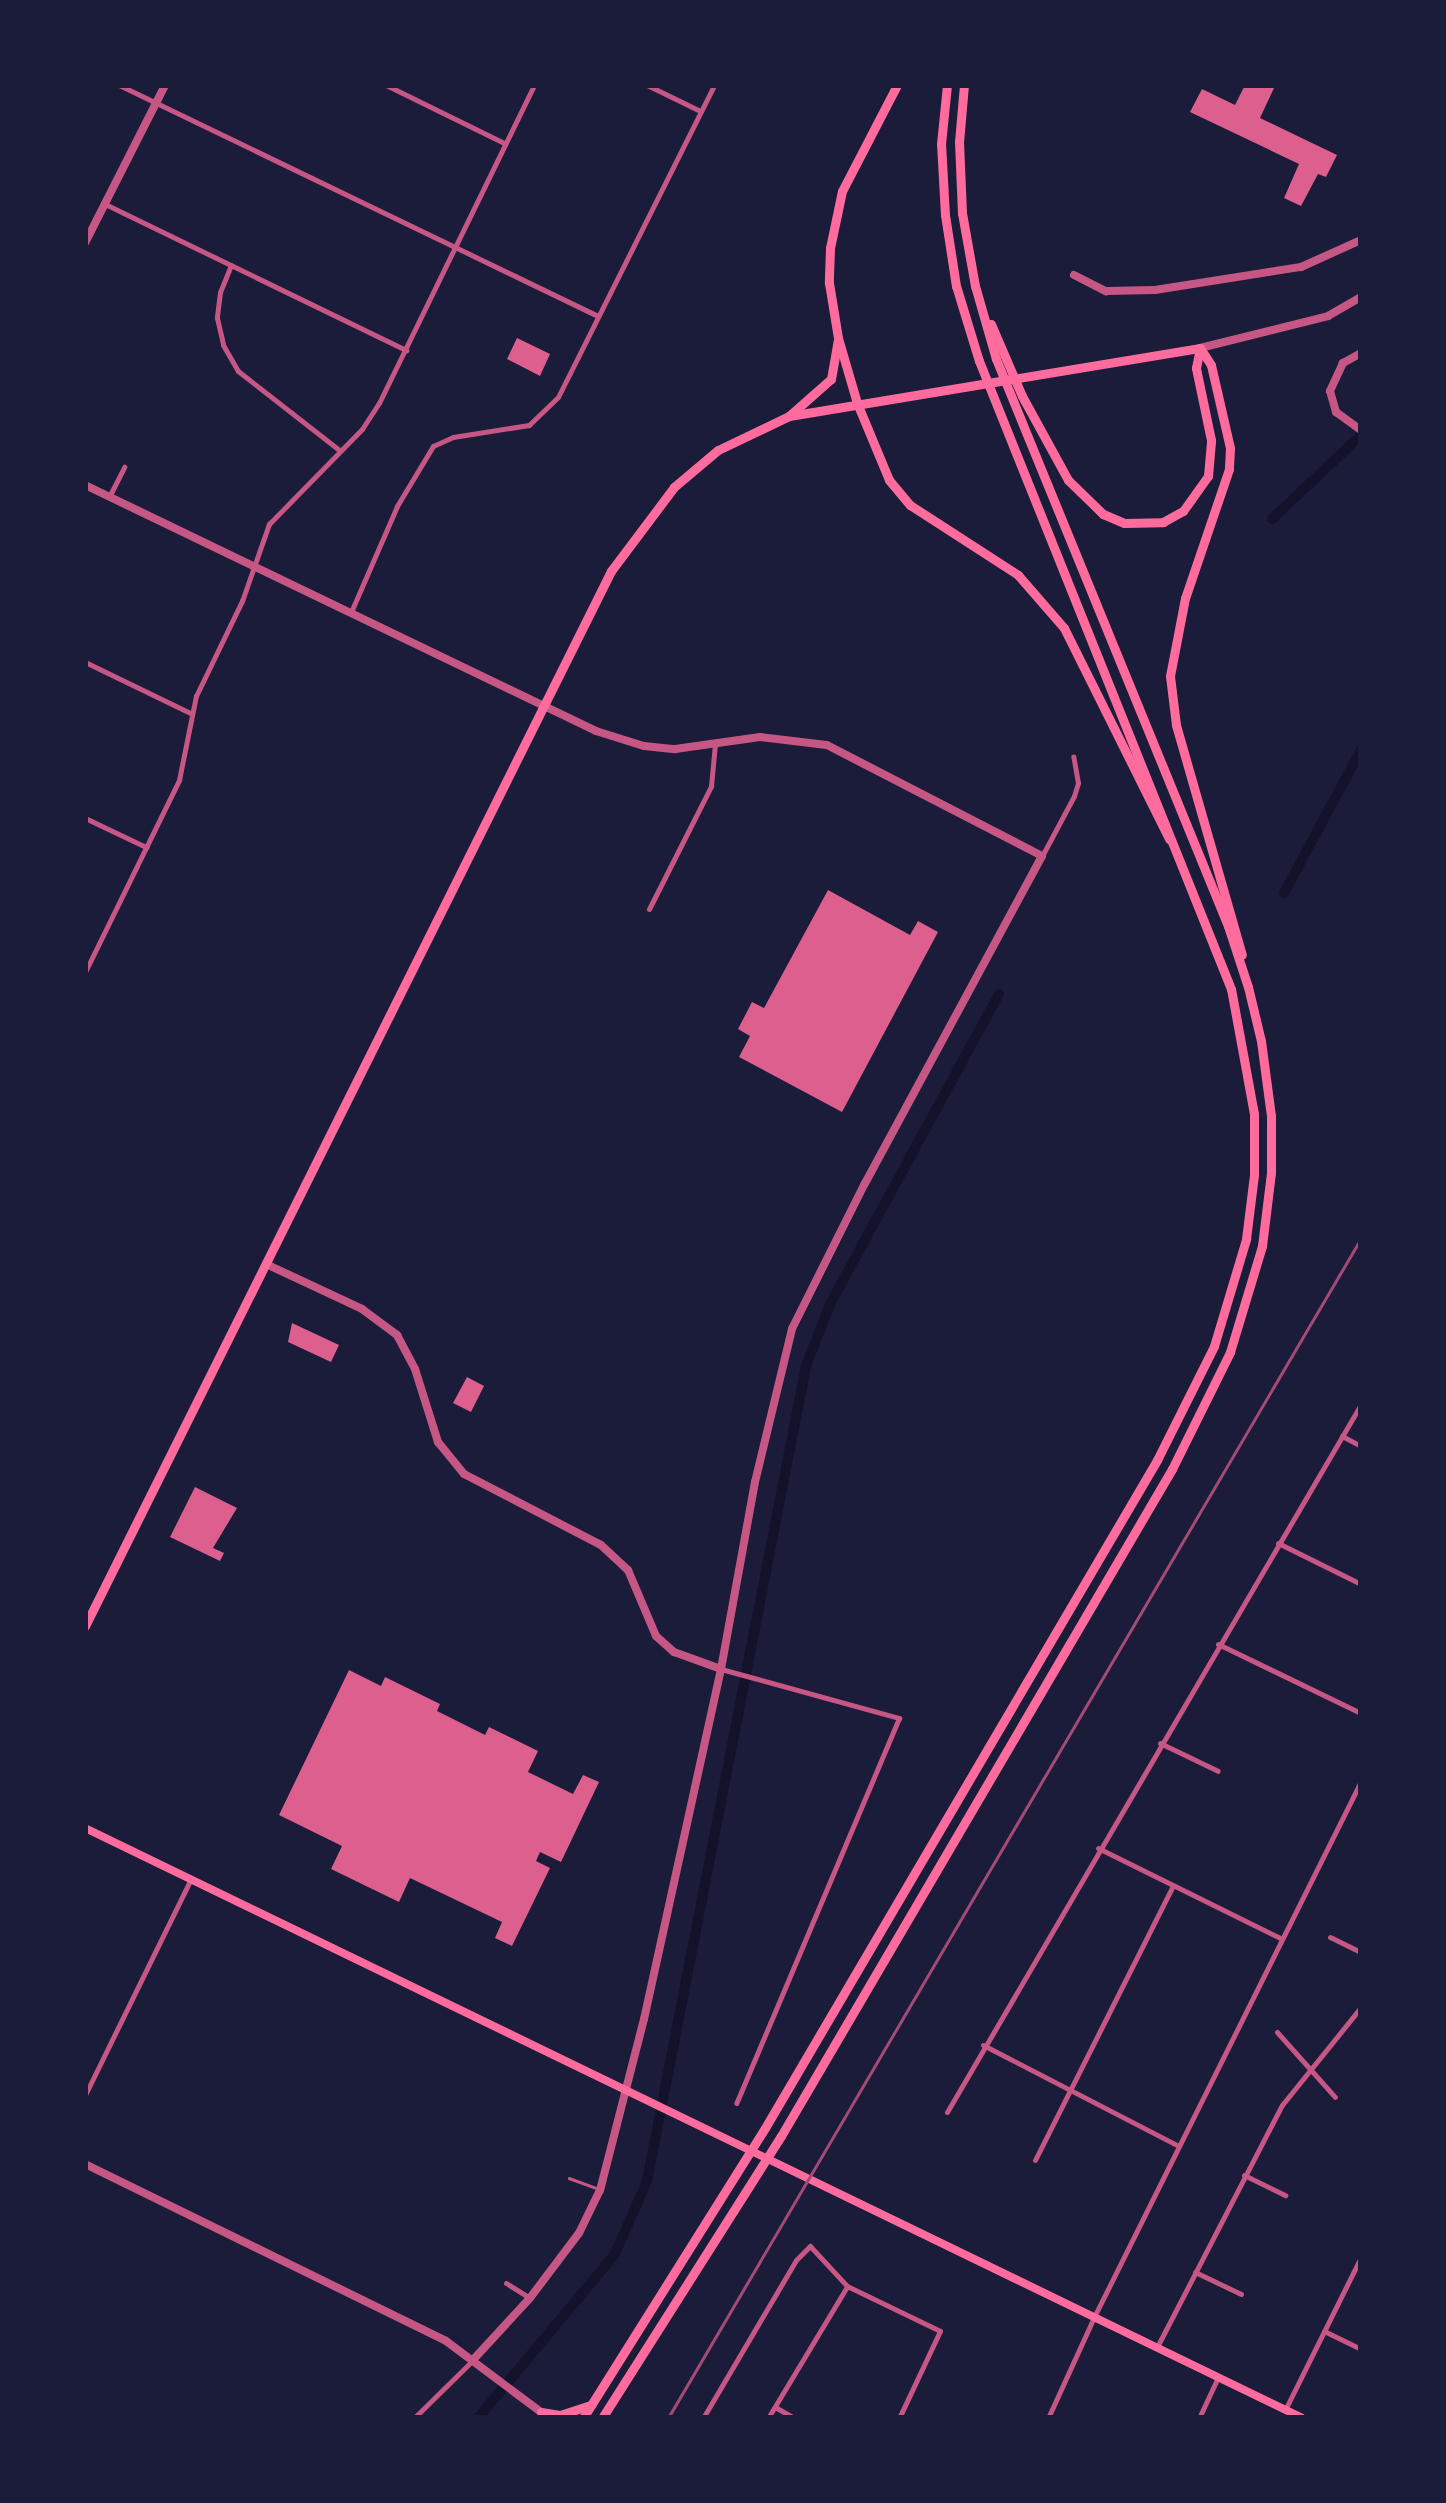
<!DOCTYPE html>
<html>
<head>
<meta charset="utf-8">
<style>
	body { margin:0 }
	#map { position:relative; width:1446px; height:2503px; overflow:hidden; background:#1b1b3a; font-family:Lato,sans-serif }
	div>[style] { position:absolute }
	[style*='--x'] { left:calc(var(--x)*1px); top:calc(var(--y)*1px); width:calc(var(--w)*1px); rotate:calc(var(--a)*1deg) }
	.canal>* { height:10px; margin:-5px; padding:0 5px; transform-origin:5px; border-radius:5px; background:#12122b }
	.building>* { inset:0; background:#dd5f8e }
	.service>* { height:2.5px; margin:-1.25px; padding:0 1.25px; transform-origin:1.25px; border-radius:1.25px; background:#c65784 }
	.minor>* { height:5px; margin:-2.5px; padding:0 2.5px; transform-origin:2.5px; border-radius:2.5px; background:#c65784 }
	.tertiary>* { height:8px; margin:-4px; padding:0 4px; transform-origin:4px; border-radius:4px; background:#c65784 }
	.secondary>* { height:8px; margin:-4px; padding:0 4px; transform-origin:4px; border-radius:4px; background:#ff6b9d }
	.primary>* { height:9px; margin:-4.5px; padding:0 4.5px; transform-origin:4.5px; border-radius:4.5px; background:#ff6b9d }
	.trunk>* { height:9px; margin:-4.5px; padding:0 4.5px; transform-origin:4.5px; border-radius:4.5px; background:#ff6b9d }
	.rail>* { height:2.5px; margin:-1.25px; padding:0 1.25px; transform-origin:1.25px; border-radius:1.25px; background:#a44b75 }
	span { translate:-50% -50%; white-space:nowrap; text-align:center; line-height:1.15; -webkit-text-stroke:9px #1b1b3a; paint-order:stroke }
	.frame { position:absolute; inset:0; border:88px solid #1b1b3a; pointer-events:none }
</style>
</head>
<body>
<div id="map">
	<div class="canal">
		<i style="--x:1272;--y:519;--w:122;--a:-43.3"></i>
		<i style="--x:1284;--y:893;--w:162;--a:-61.7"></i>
		<i style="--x:478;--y:2418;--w:214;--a:-50.1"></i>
		<i style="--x:615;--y:2254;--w:80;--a:-66.3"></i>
		<i style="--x:647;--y:2181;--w:830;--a:-78.96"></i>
		<i style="--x:806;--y:1366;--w:66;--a:-68.8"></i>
		<i style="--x:830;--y:1304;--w:353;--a:-61.4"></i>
	</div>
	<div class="building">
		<i style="clip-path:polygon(1245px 85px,1274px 88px,1260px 118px,1337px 155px,1326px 177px,1318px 174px,1301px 206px,1284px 198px,1299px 164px,1190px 112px,1202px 89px,1235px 105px)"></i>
		<i style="clip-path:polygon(517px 338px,550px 354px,540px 376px,507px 359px)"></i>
		<i style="clip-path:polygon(828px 890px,910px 935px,918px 921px,938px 932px,842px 1112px,739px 1057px,750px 1036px,738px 1029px,752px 1002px,764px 1008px)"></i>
		<i style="clip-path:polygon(292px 1323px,339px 1345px,331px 1362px,288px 1342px)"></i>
		<i style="clip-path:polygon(467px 1377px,484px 1386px,471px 1412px,453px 1403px)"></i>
		<i style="clip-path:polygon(195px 1487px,237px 1508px,213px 1548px,224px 1553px,220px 1561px,170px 1537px)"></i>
		<i style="clip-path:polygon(349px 1670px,381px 1686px,385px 1677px,440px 1704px,437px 1711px,485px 1735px,489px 1727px,538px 1751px,528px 1772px,573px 1794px,583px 1775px,599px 1782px,561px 1862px,540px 1852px,536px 1861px,550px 1868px,512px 1946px,495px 1938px,502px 1922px,410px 1878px,399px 1902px,331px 1869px,342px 1846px,279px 1815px)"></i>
	</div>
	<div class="service">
		<i style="--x:569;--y:2178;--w:32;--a:20"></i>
	</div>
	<div class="minor">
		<i style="--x:119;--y:85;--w:532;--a:25.75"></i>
		<i style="--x:386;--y:85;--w:131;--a:26.2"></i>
		<i style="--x:647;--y:85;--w:57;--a:26.1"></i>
		<i style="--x:105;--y:204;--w:335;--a:25.9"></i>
		<i style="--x:231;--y:265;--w:29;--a:112"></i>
		<i style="--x:220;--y:292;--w:26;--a:97"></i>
		<i style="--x:217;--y:318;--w:28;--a:77"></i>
		<i style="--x:223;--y:345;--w:30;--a:60"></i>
		<i style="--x:238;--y:371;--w:128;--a:38"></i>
		<i style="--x:109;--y:497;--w:34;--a:-63"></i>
		<i style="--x:351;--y:612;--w:116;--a:-66.5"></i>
		<i style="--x:397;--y:506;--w:70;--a:-59"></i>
		<i style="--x:433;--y:446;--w:22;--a:-24"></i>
		<i style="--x:453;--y:437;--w:77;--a:-9"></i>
		<i style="--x:529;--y:425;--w:40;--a:-44"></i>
		<i style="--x:558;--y:397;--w:349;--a:-63.4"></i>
		<i style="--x:85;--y:662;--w:117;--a:25.9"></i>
		<i style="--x:85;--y:818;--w:68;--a:25.4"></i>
		<i style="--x:1042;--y:856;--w:68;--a:-61.9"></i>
		<i style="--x:1074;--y:796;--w:14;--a:-73"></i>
		<i style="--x:1078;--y:783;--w:27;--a:-100"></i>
		<i style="--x:649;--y:909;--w:138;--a:-63.2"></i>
		<i style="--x:711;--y:786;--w:42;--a:-84.6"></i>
		<i style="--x:85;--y:972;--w:214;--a:-63.9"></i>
		<i style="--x:179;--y:780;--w:86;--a:-78.6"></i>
		<i style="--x:196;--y:696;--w:106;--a:-64.2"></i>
		<i style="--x:242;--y:601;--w:82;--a:-70.7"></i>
		<i style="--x:269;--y:524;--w:133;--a:-45.6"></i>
		<i style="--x:362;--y:429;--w:31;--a:-57"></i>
		<i style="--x:379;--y:403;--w:354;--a:-64"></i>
		<i style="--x:1342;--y:1436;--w:21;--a:28"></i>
		<i style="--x:1278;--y:1543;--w:93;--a:26.3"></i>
		<i style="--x:1218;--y:1644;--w:159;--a:25.8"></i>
		<i style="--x:721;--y:1669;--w:185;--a:15.4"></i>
		<i style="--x:899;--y:1718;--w:418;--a:112.9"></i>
		<i style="--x:1160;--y:1743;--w:64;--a:25.8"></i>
		<i style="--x:1098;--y:1848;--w:205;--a:26.3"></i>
		<i style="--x:1330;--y:1937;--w:34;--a:26"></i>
		<i style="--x:1277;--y:2032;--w:87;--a:48.3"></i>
		<i style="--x:983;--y:2045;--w:220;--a:27.3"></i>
		<i style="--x:85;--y:2095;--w:241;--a:-63.9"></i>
		<i style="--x:947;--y:2112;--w:820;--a:-59.68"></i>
		<i style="--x:1035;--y:2160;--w:307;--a:-63.3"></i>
		<i style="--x:1244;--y:2175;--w:46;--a:26"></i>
		<i style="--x:1195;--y:2272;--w:51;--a:25.6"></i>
		<i style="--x:506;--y:2283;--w:28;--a:32"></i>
		<i style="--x:1324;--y:2331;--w:41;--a:25.9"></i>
		<i style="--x:1157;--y:2347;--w:272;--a:-62.7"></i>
		<i style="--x:1282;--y:2105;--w:126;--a:-51.1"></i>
		<i style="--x:775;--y:2407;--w:22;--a:30"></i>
		<i style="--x:1285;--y:2410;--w:171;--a:-63.6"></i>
		<i style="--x:414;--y:2418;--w:83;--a:-44.5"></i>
		<i style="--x:703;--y:2418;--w:183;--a:-59.5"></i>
		<i style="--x:796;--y:2260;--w:20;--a:-45"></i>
		<i style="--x:810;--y:2246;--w:54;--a:47.2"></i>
		<i style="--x:847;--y:2286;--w:103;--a:25.8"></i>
		<i style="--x:940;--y:2331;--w:96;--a:115.2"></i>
		<i style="--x:768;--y:2418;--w:152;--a:-59"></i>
		<i style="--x:1048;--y:2418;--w:111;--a:-65.5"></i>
		<i style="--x:1094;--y:2317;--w:599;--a:-63.52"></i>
		<i style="--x:1199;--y:2418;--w:45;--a:-65.1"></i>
	</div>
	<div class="tertiary">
		<i style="--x:85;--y:243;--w:177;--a:-63.1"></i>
		<i style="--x:1074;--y:275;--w:36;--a:27"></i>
		<i style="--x:1106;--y:291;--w:49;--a:-1.2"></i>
		<i style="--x:1155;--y:290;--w:148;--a:-9"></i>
		<i style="--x:1301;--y:267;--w:66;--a:-24.2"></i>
		<i style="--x:1200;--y:348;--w:132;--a:-14"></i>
		<i style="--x:1328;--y:316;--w:38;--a:-30"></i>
		<i style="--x:1361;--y:353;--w:21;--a:151"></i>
		<i style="--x:1343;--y:363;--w:31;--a:115"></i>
		<i style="--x:1330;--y:391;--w:22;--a:74"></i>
		<i style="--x:1336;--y:412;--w:31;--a:36"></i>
		<i style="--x:85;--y:485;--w:567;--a:25.71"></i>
		<i style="--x:596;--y:731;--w:50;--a:17.4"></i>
		<i style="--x:644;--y:746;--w:31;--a:6"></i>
		<i style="--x:675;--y:749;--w:86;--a:-8"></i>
		<i style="--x:760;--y:737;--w:67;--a:6.8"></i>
		<i style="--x:827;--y:745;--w:242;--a:27.3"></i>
		<i style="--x:1042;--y:856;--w:372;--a:118.4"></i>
		<i style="--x:865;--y:1183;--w:163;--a:116.6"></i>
		<i style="--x:792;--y:1329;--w:157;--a:103.6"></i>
		<i style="--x:755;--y:1482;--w:190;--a:100.3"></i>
		<i style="--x:721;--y:1669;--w:358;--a:102.4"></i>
		<i style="--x:644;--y:2019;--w:177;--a:104.4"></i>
		<i style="--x:600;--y:2190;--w:48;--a:116"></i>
		<i style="--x:579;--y:2233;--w:81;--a:127"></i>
		<i style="--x:530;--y:2298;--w:84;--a:132.6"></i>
		<i style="--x:266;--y:1264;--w:106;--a:25.1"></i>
		<i style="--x:362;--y:1309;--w:44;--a:36.6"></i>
		<i style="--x:397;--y:1335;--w:38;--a:62"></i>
		<i style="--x:415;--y:1369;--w:77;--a:72.5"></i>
		<i style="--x:438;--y:1442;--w:41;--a:50.9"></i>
		<i style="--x:464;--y:1474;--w:154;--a:27.4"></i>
		<i style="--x:601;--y:1545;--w:37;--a:43"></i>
		<i style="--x:628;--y:1570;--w:72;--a:67"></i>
		<i style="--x:656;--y:1636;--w:24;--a:42"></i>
		<i style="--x:674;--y:1652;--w:50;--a:19.9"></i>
		<i style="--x:85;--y:2164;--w:402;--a:26.1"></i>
		<i style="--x:446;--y:2341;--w:119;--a:36.8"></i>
	</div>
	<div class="secondary">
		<i style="--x:85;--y:1828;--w:1352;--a:25.86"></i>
	</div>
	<div class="primary">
		<i style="--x:85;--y:1626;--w:1179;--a:-63.5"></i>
		<i style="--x:611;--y:571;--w:105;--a:-53.1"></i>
		<i style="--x:674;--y:487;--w:57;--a:-40.1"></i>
		<i style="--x:718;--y:450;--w:79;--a:-25.6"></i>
		<i style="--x:789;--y:416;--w:417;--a:-9.4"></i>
	</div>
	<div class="trunk">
		<i style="--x:897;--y:85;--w:119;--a:117.4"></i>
		<i style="--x:842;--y:191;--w:58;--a:101.9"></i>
		<i style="--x:830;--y:248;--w:35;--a:92"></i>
		<i style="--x:829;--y:283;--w:56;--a:80.7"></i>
		<i style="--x:838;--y:338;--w:68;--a:73.7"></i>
		<i style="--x:857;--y:403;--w:83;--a:67.4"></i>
		<i style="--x:889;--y:480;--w:33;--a:50"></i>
		<i style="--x:910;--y:505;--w:129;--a:32.9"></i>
		<i style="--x:1018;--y:575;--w:70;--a:49"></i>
		<i style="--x:1064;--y:628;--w:236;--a:63.5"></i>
		<i style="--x:991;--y:324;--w:78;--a:66.7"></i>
		<i style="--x:1022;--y:396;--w:96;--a:61.3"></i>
		<i style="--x:1068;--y:480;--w:49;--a:44.2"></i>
		<i style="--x:1103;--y:514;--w:23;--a:23"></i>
		<i style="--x:1124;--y:523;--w:39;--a:-1"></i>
		<i style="--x:1163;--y:522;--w:23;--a:-29"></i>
		<i style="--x:1183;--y:511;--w:43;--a:-54.5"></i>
		<i style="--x:1208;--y:476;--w:36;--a:-85"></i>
		<i style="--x:1211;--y:440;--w:74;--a:-101.8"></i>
		<i style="--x:1196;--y:368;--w:20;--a:-79"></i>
		<i style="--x:1200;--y:348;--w:20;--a:57"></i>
		<i style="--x:1211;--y:365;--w:85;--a:77.1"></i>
		<i style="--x:1230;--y:448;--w:21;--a:93"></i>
		<i style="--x:1229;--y:469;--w:136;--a:108.8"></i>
		<i style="--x:1185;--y:598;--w:79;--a:100.9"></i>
		<i style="--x:1170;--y:676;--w:49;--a:83"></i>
		<i style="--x:1176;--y:725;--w:239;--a:74"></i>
		<i style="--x:789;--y:416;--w:56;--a:-41.4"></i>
		<i style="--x:831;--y:379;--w:39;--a:-80"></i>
		<i style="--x:541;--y:2412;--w:19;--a:9"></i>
		<i style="--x:560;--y:2415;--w:33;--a:-18"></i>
		<i style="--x:583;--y:2418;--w:342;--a:-57.9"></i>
		<i style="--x:765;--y:2128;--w:775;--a:-59.59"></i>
		<i style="--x:1157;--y:1460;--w:127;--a:-63.4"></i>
		<i style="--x:1214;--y:1346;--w:112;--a:-73.3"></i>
		<i style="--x:1246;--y:1239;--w:64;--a:-82.9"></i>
		<i style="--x:1254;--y:1175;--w:61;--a:-90"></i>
		<i style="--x:1254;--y:1114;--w:127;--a:-100.4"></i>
		<i style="--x:1231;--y:989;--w:677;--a:-111.86"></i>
		<i style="--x:979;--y:361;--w:78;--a:-107"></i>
		<i style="--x:956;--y:286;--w:72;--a:-98.8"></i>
		<i style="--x:945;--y:215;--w:71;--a:-93.2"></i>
		<i style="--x:941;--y:144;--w:59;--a:-84.2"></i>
		<i style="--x:602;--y:2418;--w:334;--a:-57.6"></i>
		<i style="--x:781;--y:2136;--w:773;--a:-59.62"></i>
		<i style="--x:1172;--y:1469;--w:131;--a:-63.6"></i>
		<i style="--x:1230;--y:1352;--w:111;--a:-73.2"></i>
		<i style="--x:1262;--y:1246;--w:74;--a:-83"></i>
		<i style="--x:1271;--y:1173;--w:57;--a:-90"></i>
		<i style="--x:1271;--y:1116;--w:76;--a:-97.6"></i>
		<i style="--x:1261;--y:1041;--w:56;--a:-103.5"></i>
		<i style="--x:1248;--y:987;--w:64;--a:-108.2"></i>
		<i style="--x:1228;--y:926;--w:613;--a:-112.25"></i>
		<i style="--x:996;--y:359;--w:76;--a:-106"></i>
		<i style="--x:975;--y:286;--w:74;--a:-100.1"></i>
		<i style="--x:962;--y:213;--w:71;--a:-92.4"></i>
		<i style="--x:959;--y:142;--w:57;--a:-85"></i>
	</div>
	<div class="rail">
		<i style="--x:668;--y:2418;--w:1368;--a:-59.57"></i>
	</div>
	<div class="frame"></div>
</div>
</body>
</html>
